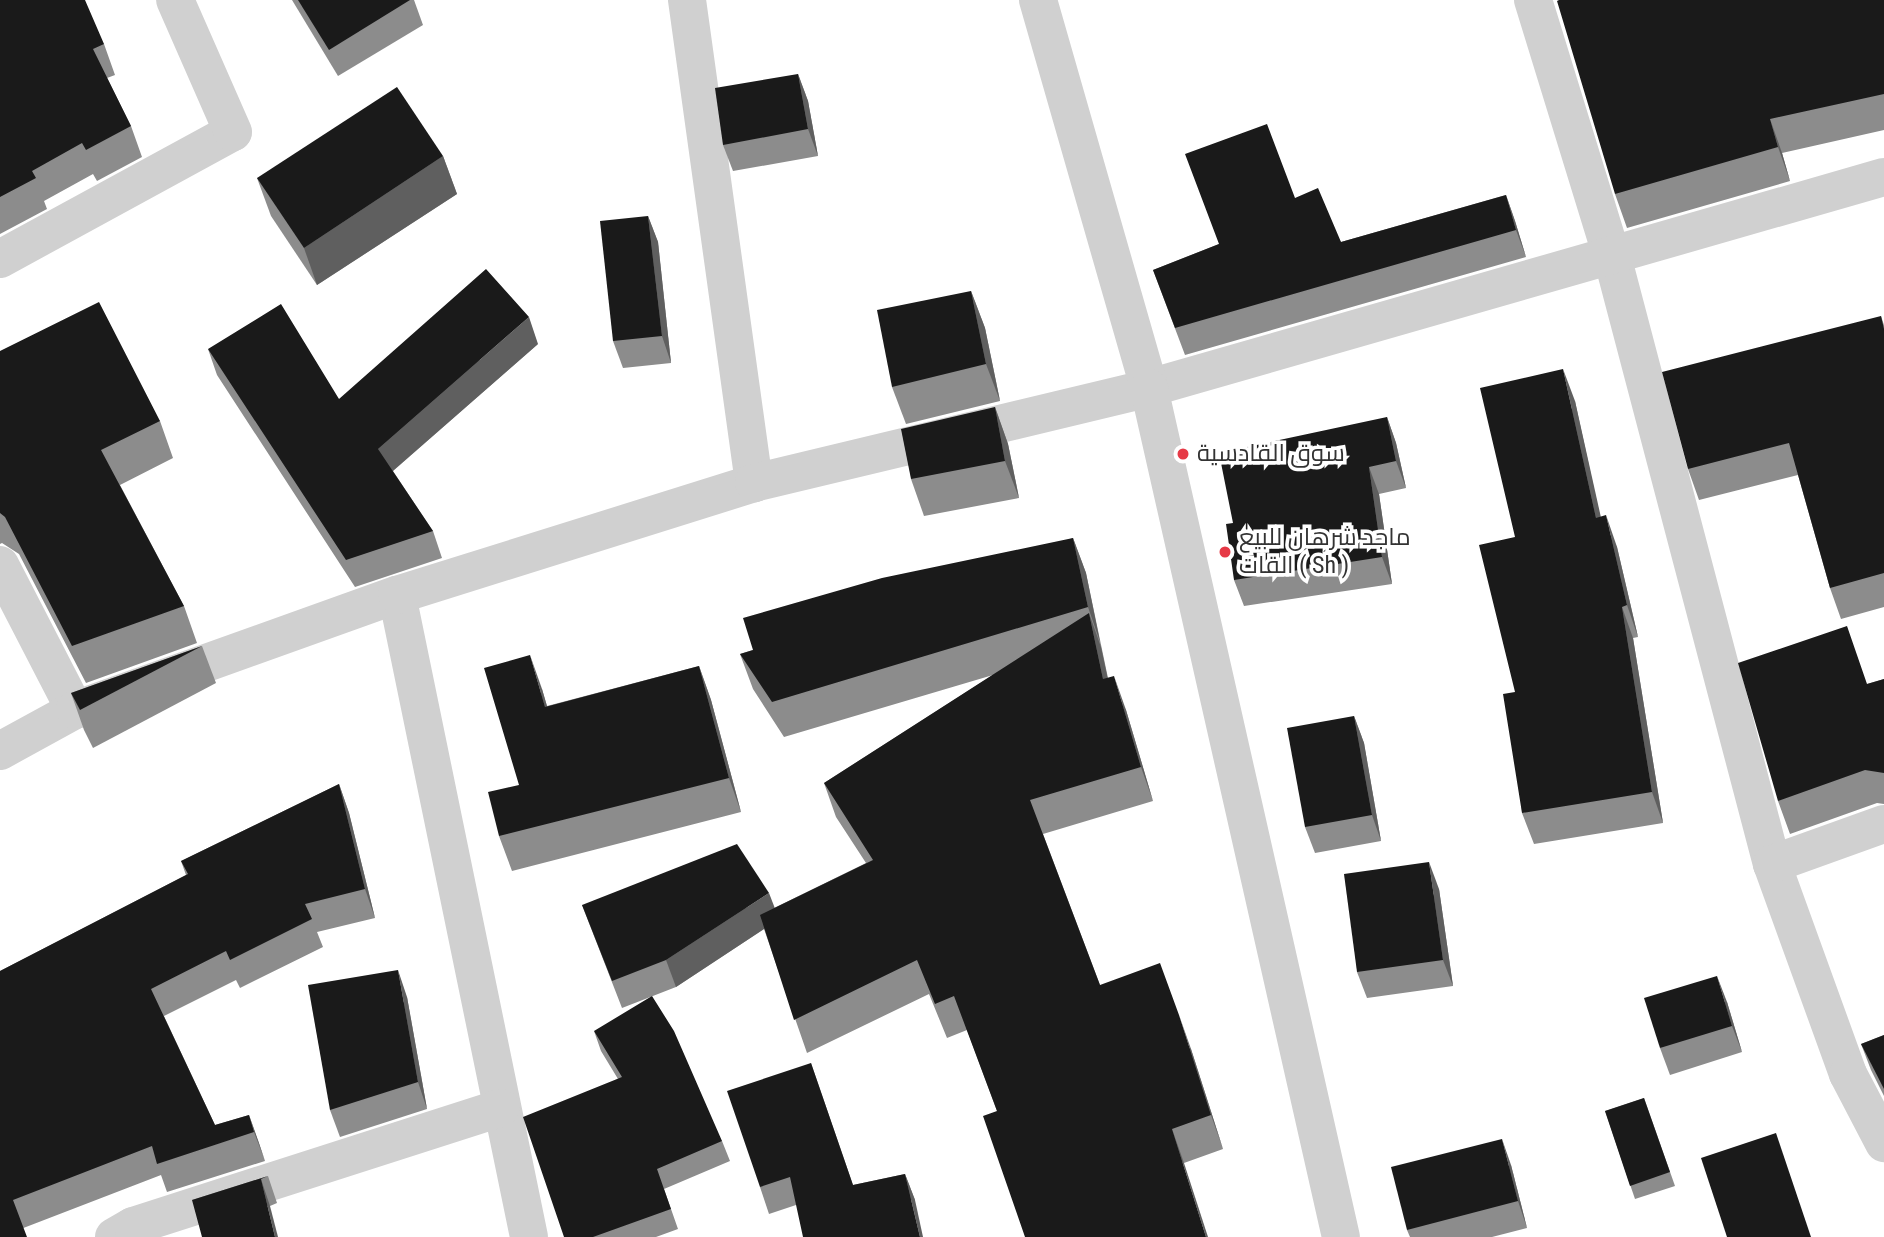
<!DOCTYPE html>
<html>
<head>
<meta charset="utf-8">
<style>
	body { margin:0 }
	#map { position:relative; width:1884px; height:1237px; overflow:hidden; background:#fff; font-family:"Roboto Condensed",Cairo,sans-serif }
	div>[style] { position:absolute }
	[style*='--x'] { left:calc(var(--x)*1px); top:calc(var(--y)*1px); width:calc(var(--w)*1px); rotate:calc(var(--a)*1deg) }
	.minor>* { height:38px; margin:-19px; padding:0 19px; transform-origin:19px; border-radius:19px; background:#d0d0d0 }
	.tertiary>* { height:38px; margin:-19px; padding:0 19px; transform-origin:19px; border-radius:19px; background:#d0d0d0 }
	.wall>* { inset:0; background:#8c8c8c }
	.shaded-wall>* { inset:0; background:#5f5f5f }
	.building>* { inset:0; background:#1a1a1a }
	.dots>* { width:19px; height:19px; translate:-50% -50%; box-sizing:border-box; border:4px solid #fff; border-radius:50% }
	span { translate:-50% -50%; white-space:nowrap; text-align:center; line-height:1.15; -webkit-text-stroke:7px #fff; paint-order:stroke }
	.poi-label { font-size:24px; color:#333 }
	.left { translate:0 -50%; text-align:left }
</style>
</head>
<body>
<div id="map">
	<div class="minor">
		<i style="--x:687;--y:0;--w:488;--a:82.1"></i>
		<i style="--x:1533;--y:0;--w:268;--a:72.9"></i>
		<i style="--x:1612;--y:256;--w:629;--a:75.26"></i>
		<i style="--x:1772;--y:864;--w:223;--a:70.1"></i>
		<i style="--x:1848;--y:1074;--w:78;--a:62.4"></i>
		<i style="--x:0;--y:259;--w:265;--a:-28.6"></i>
		<i style="--x:233;--y:132;--w:144;--a:-113.7"></i>
		<i style="--x:0;--y:565;--w:163;--a:62.7"></i>
		<i style="--x:397;--y:595;--w:655;--a:78.38"></i>
		<i style="--x:0;--y:751;--w:85;--a:-28.7"></i>
		<i style="--x:75;--y:710;--w:342;--a:-19.7"></i>
		<i style="--x:397;--y:595;--w:374;--a:-17.4"></i>
		<i style="--x:754;--y:483;--w:406;--a:-13.5"></i>
		<i style="--x:1149;--y:388;--w:765;--a:-16.02"></i>
		<i style="--x:1772;--y:864;--w:119;--a:-19.7"></i>
		<i style="--x:114;--y:1237;--w:22;--a:-30"></i>
		<i style="--x:133;--y:1226;--w:386;--a:-17.8"></i>
	</div>
	<div class="tertiary">
		<i style="--x:1038;--y:0;--w:404;--a:74"></i>
		<i style="--x:1149;--y:388;--w:870;--a:77.26"></i>
	</div>
	<div class="wall">
		<i style="clip-path:polygon(0 0,104px 44px,115px 75px,107px 78px,131px 126px,142px 157px,97px 181px,93px 174px,44px 201px,47px 209px,0 234px)"></i>
		<i style="clip-path:polygon(292px 0,414px 0,423px 25px,338px 76px)"></i>
		<i style="clip-path:polygon(1884px 0,1884px 130px,1782px 153px,1790px 181px,1627px 228px,1615px 194px)"></i>
		<i style="clip-path:polygon(798px 74px,808px 101px,818px 156px,733px 171px,723px 145px)"></i>
		<i style="clip-path:polygon(443px 156px,457px 194px,317px 285px,271px 216px,257px 178px)"></i>
		<i style="clip-path:polygon(1506px 195px,1515px 221px,1526px 257px,1185px 355px,1153px 270px,1219px 244px,1295px 198px,1341px 242px)"></i>
		<i style="clip-path:polygon(648px 216px,658px 242px,671px 363px,623px 368px,613px 341px)"></i>
		<i style="clip-path:polygon(971px 291px,985px 328px,1000px 401px,906px 424px,892px 387px)"></i>
		<i style="clip-path:polygon(1881px 316px,1884px 325px,1884px 607px,1841px 619px,1830px 588px,1798px 475px,1699px 500px,1688px 469px)"></i>
		<i style="clip-path:polygon(538px 344px,393px 471px,433px 531px,442px 558px,355px 587px,217px 375px,208px 349px,339px 399px)"></i>
		<i style="clip-path:polygon(0 351px,160px 421px,173px 458px,120px 485px,184px 606px,197px 643px,86px 683px,19px 554px,2px 543px,0 544px)"></i>
		<i style="clip-path:polygon(1575px 401px,1600px 517px,1617px 547px,1638px 637px,1633px 638px,1663px 823px,1534px 844px,1522px 813px,1515px 692px,1515px 537px)"></i>
		<i style="clip-path:polygon(995px 407px,1008px 444px,1019px 498px,924px 516px,911px 479px)"></i>
		<i style="clip-path:polygon(1387px 417px,1396px 443px,1406px 488px,1379px 494px,1392px 584px,1244px 606px,1234px 580px,1233px 523px)"></i>
		<i style="clip-path:polygon(1073px 538px,1086px 573px,1108px 678px,1126px 710px,1153px 801px,1043px 834px,1100px 985px,1191px 1049px,1223px 1149px,1184px 1163px,997px 1111px,967px 1030px,947px 1038px,929px 994px,807px 1053px,764px 929px,676px 987px,622px 1008px,582px 905px,774px 908px,866px 863px,836px 817px,824px 783px,993px 675px,784px 737px,753px 689px,740px 654px,753px 650px)"></i>
		<i style="clip-path:polygon(202px 646px,216px 683px,93px 748px,84px 730px,71px 693px)"></i>
		<i style="clip-path:polygon(699px 666px,711px 700px,741px 812px,512px 871px,499px 836px,519px 785px,542px 689px,547px 706px)"></i>
		<i style="clip-path:polygon(1884px 679px,1884px 804px,1877px 803px,1790px 834px,1778px 801px,1867px 684px)"></i>
		<i style="clip-path:polygon(1354px 716px,1364px 743px,1381px 841px,1315px 853px,1305px 827px)"></i>
		<i style="clip-path:polygon(339px 784px,349px 813px,375px 918px,317px 932px,323px 947px,240px 988px,236px 980px,164px 1016px,215px 1125px,249px 1115px,265px 1161px,167px 1192px,161px 1175px,0 1237px,0 971px,186px 875px,181px 861px)"></i>
		<i style="clip-path:polygon(1439px 889px,1453px 986px,1367px 998px,1357px 972px)"></i>
		<i style="clip-path:polygon(407px 997px,427px 1109px,340px 1137px,330px 1110px)"></i>
		<i style="clip-path:polygon(1727px 1002px,1742px 1052px,1670px 1075px,1660px 1048px)"></i>
		<i style="clip-path:polygon(594px 1031px,722px 1141px,730px 1161px,664px 1189px,678px 1229px,656px 1237px,564px 1237px,618px 1079px,601px 1051px)"></i>
		<i style="clip-path:polygon(1884px 1035px,1884px 1096px,1871px 1070px,1861px 1044px)"></i>
		<i style="clip-path:polygon(811px 1063px,853px 1185px,905px 1174px,915px 1200px,796px 1205px,769px 1214px,760px 1187px)"></i>
		<i style="clip-path:polygon(1644px 1098px,1675px 1186px,1635px 1199px,1605px 1111px)"></i>
		<i style="clip-path:polygon(1511px 1165px,1527px 1228px,1492px 1237px,1410px 1237px,1407px 1230px)"></i>
		<i style="clip-path:polygon(268px 1176px,277px 1203px,270px 1206px,192px 1200px)"></i>
	</div>
	<div class="shaded-wall">
		<i style="clip-path:polygon(798px 74px,808px 101px,818px 156px,808px 129px)"></i>
		<i style="clip-path:polygon(1770px 119px,1782px 153px,1790px 181px,1778px 147px)"></i>
		<i style="clip-path:polygon(443px 156px,457px 194px,317px 285px,304px 248px)"></i>
		<i style="clip-path:polygon(1506px 195px,1515px 221px,1526px 257px,1516px 230px)"></i>
		<i style="clip-path:polygon(648px 216px,658px 242px,671px 363px,662px 336px)"></i>
		<i style="clip-path:polygon(971px 291px,985px 328px,1000px 401px,986px 364px)"></i>
		<i style="clip-path:polygon(529px 317px,538px 344px,387px 476px,378px 449px)"></i>
		<i style="clip-path:polygon(1563px 369px,1575px 401px,1608px 549px,1596px 518px)"></i>
		<i style="clip-path:polygon(995px 407px,1008px 444px,1019px 498px,1005px 461px)"></i>
		<i style="clip-path:polygon(1387px 417px,1396px 443px,1406px 488px,1396px 461px)"></i>
		<i style="clip-path:polygon(1369px 467px,1379px 494px,1392px 584px,1382px 557px)"></i>
		<i style="clip-path:polygon(1606px 515px,1617px 547px,1638px 637px,1627px 605px)"></i>
		<i style="clip-path:polygon(1073px 538px,1086px 573px,1100px 642px,1088px 607px)"></i>
		<i style="clip-path:polygon(1622px 607px,1633px 638px,1663px 823px,1652px 792px)"></i>
		<i style="clip-path:polygon(1089px 613px,1101px 647px,1115px 713px,1103px 679px)"></i>
		<i style="clip-path:polygon(530px 655px,542px 689px,557px 741px,545px 707px)"></i>
		<i style="clip-path:polygon(699px 666px,711px 700px,741px 812px,729px 778px)"></i>
		<i style="clip-path:polygon(1114px 676px,1126px 710px,1153px 801px,1141px 767px)"></i>
		<i style="clip-path:polygon(1354px 716px,1364px 743px,1381px 841px,1372px 815px)"></i>
		<i style="clip-path:polygon(339px 784px,349px 813px,375px 918px,365px 889px)"></i>
		<i style="clip-path:polygon(1429px 862px,1439px 889px,1453px 986px,1443px 960px)"></i>
		<i style="clip-path:polygon(769px 893px,779px 919px,676px 987px,666px 960px)"></i>
		<i style="clip-path:polygon(398px 970px,407px 997px,427px 1109px,418px 1082px)"></i>
		<i style="clip-path:polygon(1717px 976px,1727px 1002px,1742px 1052px,1732px 1026px)"></i>
		<i style="clip-path:polygon(1179px 1015px,1191px 1049px,1223px 1149px,1211px 1115px)"></i>
		<i style="clip-path:polygon(249px 1115px,259px 1143px,265px 1161px,254px 1132px)"></i>
		<i style="clip-path:polygon(1172px 1129px,1184px 1163px,1208px 1237px,1206px 1237px)"></i>
		<i style="clip-path:polygon(1502px 1139px,1511px 1165px,1527px 1228px,1518px 1201px)"></i>
		<i style="clip-path:polygon(905px 1174px,915px 1200px,923px 1237px,920px 1237px)"></i>
		<i style="clip-path:polygon(261px 1179px,270px 1206px,278px 1237px,275px 1237px)"></i>
	</div>
	<div class="building">
		<i style="clip-path:polygon(0 0,85px 0,104px 44px,93px 49px,131px 126px,86px 150px,82px 143px,32px 171px,36px 178px,0 197px)"></i>
		<i style="clip-path:polygon(298px 0,410px 0,329px 50px)"></i>
		<i style="clip-path:polygon(1559px 0,1884px 0,1884px 94px,1770px 119px,1778px 147px,1615px 194px,1557px 1px)"></i>
		<i style="clip-path:polygon(798px 74px,808px 129px,723px 145px,715px 88px)"></i>
		<i style="clip-path:polygon(397px 87px,443px 156px,304px 248px,257px 178px)"></i>
		<i style="clip-path:polygon(1267px 124px,1295px 198px,1318px 188px,1341px 242px,1506px 195px,1516px 230px,1175px 328px,1153px 270px,1219px 244px,1185px 154px)"></i>
		<i style="clip-path:polygon(648px 216px,662px 336px,613px 341px,600px 221px)"></i>
		<i style="clip-path:polygon(486px 269px,529px 317px,378px 449px,433px 531px,346px 560px,208px 349px,281px 304px,339px 399px)"></i>
		<i style="clip-path:polygon(971px 291px,986px 364px,892px 387px,877px 310px)"></i>
		<i style="clip-path:polygon(99px 302px,160px 421px,101px 450px,184px 606px,72px 646px,5px 517px,0 513px,0 351px)"></i>
		<i style="clip-path:polygon(1881px 316px,1884px 329px,1884px 573px,1830px 588px,1789px 443px,1688px 469px,1662px 372px)"></i>
		<i style="clip-path:polygon(1563px 369px,1596px 518px,1606px 515px,1627px 605px,1622px 607px,1652px 792px,1522px 813px,1503px 694px,1515px 692px,1479px 545px,1515px 537px,1480px 388px)"></i>
		<i style="clip-path:polygon(995px 407px,1005px 461px,911px 479px,901px 429px)"></i>
		<i style="clip-path:polygon(1387px 417px,1396px 461px,1369px 467px,1382px 557px,1234px 580px,1226px 524px,1233px 523px,1219px 453px)"></i>
		<i style="clip-path:polygon(1073px 538px,1088px 607px,772px 702px,740px 654px,753px 650px,743px 618px,882px 578px)"></i>
		<i style="clip-path:polygon(1089px 613px,1103px 679px,1114px 676px,1141px 767px,1030px 800px,1100px 985px,1160px 963px,1179px 1015px,1211px 1115px,1172px 1129px,1206px 1237px,1025px 1237px,983px 1116px,997px 1111px,954px 996px,935px 1004px,917px 960px,794px 1020px,760px 915px,873px 860px,824px 783px)"></i>
		<i style="clip-path:polygon(1847px 626px,1867px 684px,1884px 679px,1884px 773px,1865px 770px,1778px 801px,1738px 663px)"></i>
		<i style="clip-path:polygon(202px 646px,80px 710px,71px 693px)"></i>
		<i style="clip-path:polygon(530px 655px,545px 707px,699px 666px,729px 778px,499px 836px,488px 792px,519px 785px,484px 668px)"></i>
		<i style="clip-path:polygon(1354px 716px,1372px 815px,1305px 827px,1287px 728px)"></i>
		<i style="clip-path:polygon(339px 784px,365px 889px,305px 904px,312px 919px,230px 960px,226px 951px,151px 989px,215px 1125px,249px 1115px,254px 1132px,157px 1164px,152px 1146px,13px 1200px,27px 1237px,0 1237px,0 971px,188px 874px,181px 861px)"></i>
		<i style="clip-path:polygon(737px 844px,769px 893px,666px 960px,612px 981px,582px 905px)"></i>
		<i style="clip-path:polygon(1429px 862px,1443px 960px,1357px 972px,1344px 874px)"></i>
		<i style="clip-path:polygon(398px 970px,418px 1082px,330px 1110px,308px 985px)"></i>
		<i style="clip-path:polygon(1717px 976px,1732px 1026px,1660px 1048px,1644px 998px)"></i>
		<i style="clip-path:polygon(652px 996px,674px 1031px,722px 1141px,657px 1169px,671px 1209px,593px 1237px,564px 1237px,523px 1117px,622px 1077px,594px 1031px)"></i>
		<i style="clip-path:polygon(1884px 1035px,1884px 1089px,1861px 1044px)"></i>
		<i style="clip-path:polygon(811px 1063px,853px 1185px,905px 1174px,920px 1237px,803px 1237px,790px 1177px,760px 1187px,727px 1091px)"></i>
		<i style="clip-path:polygon(1644px 1098px,1670px 1172px,1630px 1186px,1605px 1111px)"></i>
		<i style="clip-path:polygon(1776px 1133px,1811px 1237px,1727px 1237px,1701px 1158px)"></i>
		<i style="clip-path:polygon(1502px 1139px,1518px 1201px,1407px 1230px,1391px 1167px)"></i>
		<i style="clip-path:polygon(268px 1176px,261px 1179px,275px 1237px,202px 1237px,192px 1200px)"></i>
	</div>
	<div class="dots">
		<i style="left:1183px;top:454px;background:#e63946"></i>
		<i style="left:1225px;top:552px;background:#e63946"></i>
	</div>
	<div class="poi-label">
		<span class="left" style="left:1197px;top:454px">سوق القادسية</span>
		<span class="left" style="left:1239px;top:552px">ماجد شرهان للبيع<br>القات ( Sh )</span>
	</div>
</div>
</body>
</html>
